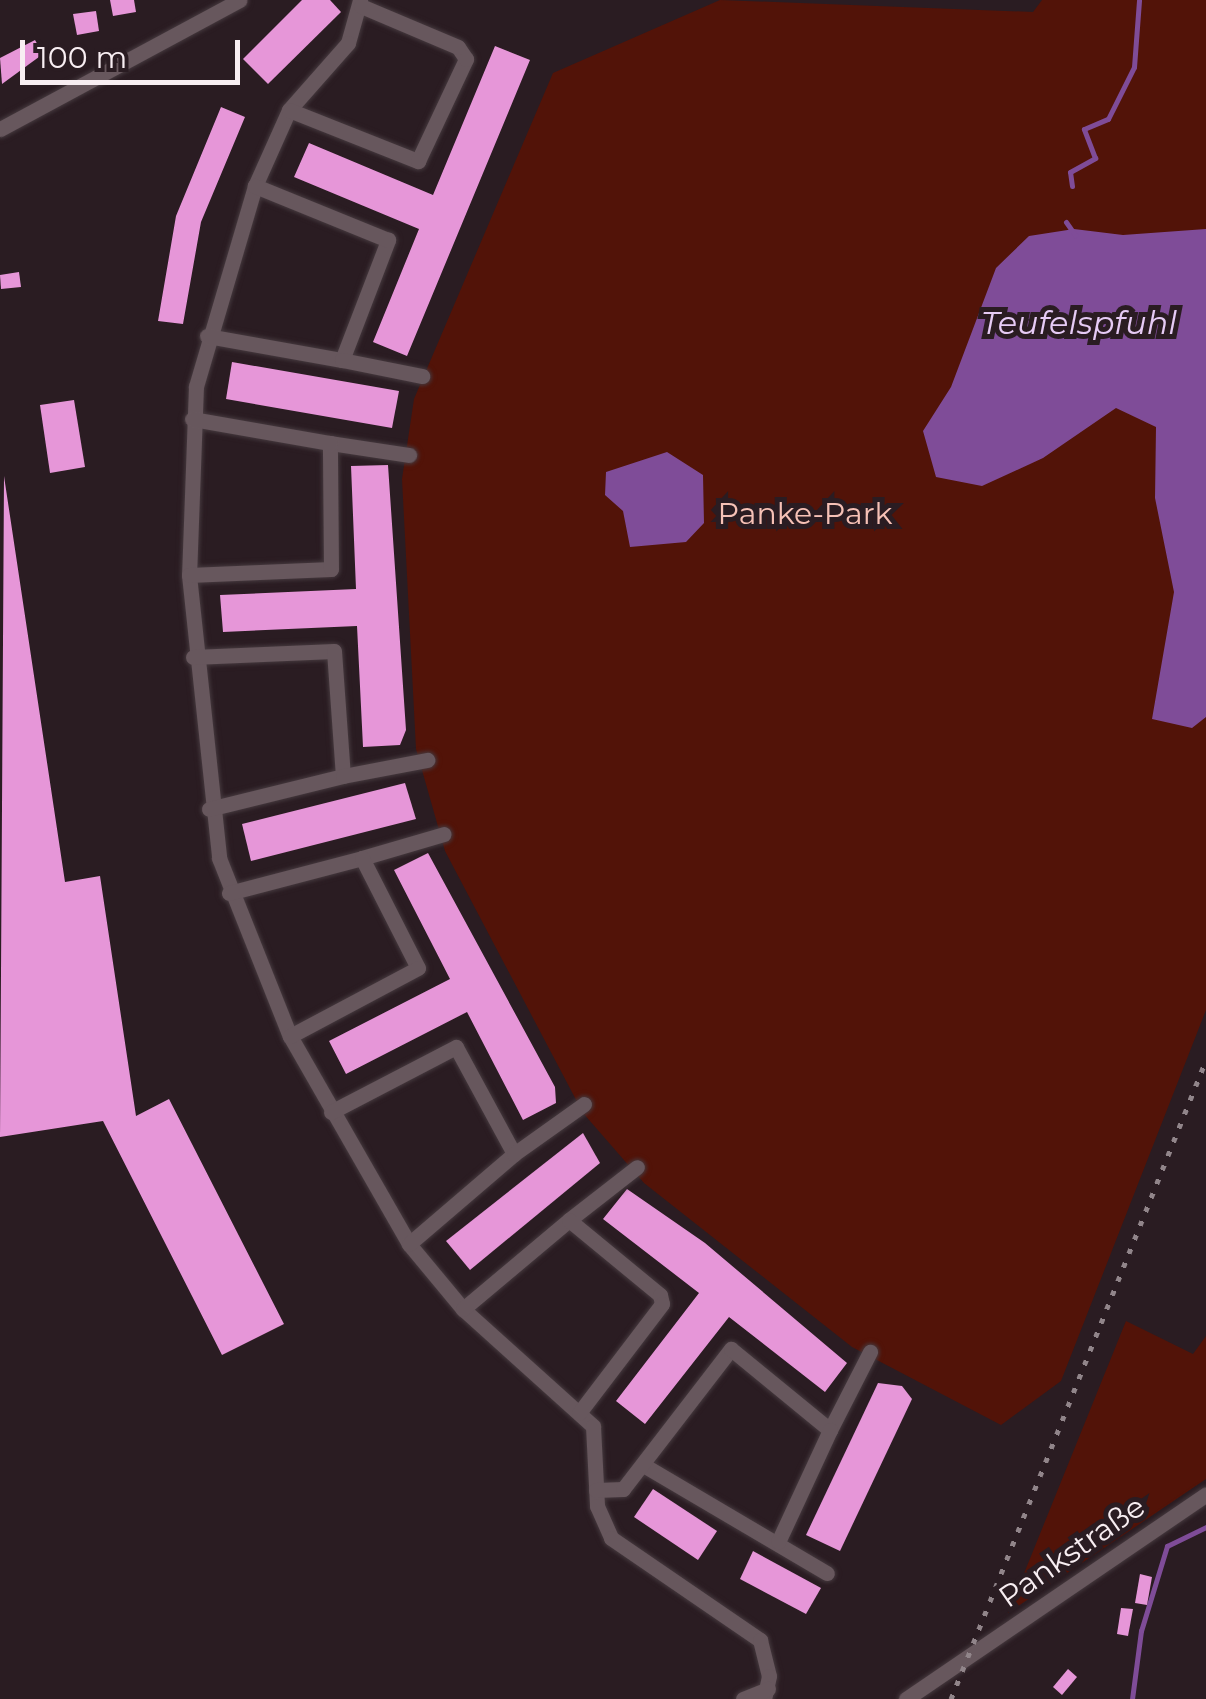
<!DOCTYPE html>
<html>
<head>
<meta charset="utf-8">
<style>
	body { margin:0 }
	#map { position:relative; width:1206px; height:1699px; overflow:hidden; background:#2a1c22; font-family:Montserrat,sans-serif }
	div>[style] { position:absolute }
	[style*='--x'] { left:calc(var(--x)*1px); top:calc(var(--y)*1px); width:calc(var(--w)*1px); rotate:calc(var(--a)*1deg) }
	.green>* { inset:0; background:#521308 }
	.water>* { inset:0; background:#7f4c98 }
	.stream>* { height:5px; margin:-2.5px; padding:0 2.5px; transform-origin:2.5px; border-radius:2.5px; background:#7f4c98 }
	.building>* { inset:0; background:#e696d8 }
	.roads { filter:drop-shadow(0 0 2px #45393e) drop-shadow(0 0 2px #45393e) }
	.minor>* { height:15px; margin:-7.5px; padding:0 7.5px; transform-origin:7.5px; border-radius:7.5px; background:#67575d }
	.rail>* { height:5px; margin-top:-2.5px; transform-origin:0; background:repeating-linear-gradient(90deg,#91858a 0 5px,transparent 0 15px) }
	span { translate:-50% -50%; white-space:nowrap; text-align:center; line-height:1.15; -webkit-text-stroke:10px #2a1c22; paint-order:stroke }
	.park-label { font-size:30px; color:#f6c1b6 }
	.street-label { font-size:30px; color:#f8eef2 }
	.water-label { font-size:32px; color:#e6cbf5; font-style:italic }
	.scale { position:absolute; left:20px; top:40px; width:220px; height:45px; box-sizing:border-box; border:5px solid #f8eef2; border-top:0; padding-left:12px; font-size:30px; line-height:35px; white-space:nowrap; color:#f8eef2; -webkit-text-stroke:8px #2a1c22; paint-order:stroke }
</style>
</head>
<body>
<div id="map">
	<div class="green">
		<i style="clip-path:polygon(720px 0,1033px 12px,1042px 0,1206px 0,1206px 1010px,1061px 1381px,1001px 1425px,852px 1347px,644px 1183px,583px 1113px,445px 851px,416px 749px,402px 479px,414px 399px,553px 73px)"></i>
		<i style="clip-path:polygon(1126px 1321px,1193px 1354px,1206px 1336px,1206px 1479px,1008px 1613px)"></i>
	</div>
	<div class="water">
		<i style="clip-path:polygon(1074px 229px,1123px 235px,1206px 229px,1206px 717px,1192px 728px,1152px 719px,1174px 592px,1155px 498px,1156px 427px,1116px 408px,1043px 458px,982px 486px,936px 477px,923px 431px,951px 387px,996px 268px,1029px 236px)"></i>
		<i style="clip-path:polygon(667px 452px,703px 475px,704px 523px,686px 542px,630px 547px,623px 511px,605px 495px,606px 472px)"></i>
	</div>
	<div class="stream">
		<i style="--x:1072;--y:186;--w:14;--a:-98"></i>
		<i style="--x:1070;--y:172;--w:29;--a:-29"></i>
		<i style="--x:1095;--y:158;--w:31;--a:-111"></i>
		<i style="--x:1084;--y:129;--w:26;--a:-23"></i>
		<i style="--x:1108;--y:119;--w:58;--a:-63.4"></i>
		<i style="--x:1134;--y:67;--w:67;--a:-85.7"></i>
		<i style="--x:1066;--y:222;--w:16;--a:55"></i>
		<i style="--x:1132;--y:1699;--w:69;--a:-82.5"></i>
		<i style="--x:1141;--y:1631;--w:89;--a:-73"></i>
		<i style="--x:1167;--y:1546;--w:43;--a:-26"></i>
	</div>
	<div class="building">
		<i style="clip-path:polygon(110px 0,134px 0,136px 12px,113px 16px)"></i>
		<i style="clip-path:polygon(302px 0,330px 0,341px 12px,268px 84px,243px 59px)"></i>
		<i style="clip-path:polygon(96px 11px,99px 31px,77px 35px,73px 14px)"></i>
		<i style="clip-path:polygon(35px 40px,43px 54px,2px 84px,0 58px)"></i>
		<i style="clip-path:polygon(495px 46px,530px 60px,407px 356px,373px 342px,419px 229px,294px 177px,309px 143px,433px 195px)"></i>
		<i style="clip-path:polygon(221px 107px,245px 117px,201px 222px,183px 324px,158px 321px,176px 216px)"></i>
		<i style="clip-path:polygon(19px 272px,21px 287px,1px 289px,0 275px)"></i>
		<i style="clip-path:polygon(232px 362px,399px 391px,392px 428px,226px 399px)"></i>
		<i style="clip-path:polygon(74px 400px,85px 467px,50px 473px,40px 405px)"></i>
		<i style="clip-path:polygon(388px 465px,406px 730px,400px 745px,363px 747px,357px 626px,223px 632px,220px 595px,356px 589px,351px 466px)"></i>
		<i style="clip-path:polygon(4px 476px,65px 882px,100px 876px,136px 1116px,169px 1099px,284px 1324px,222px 1355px,103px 1121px,0 1137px)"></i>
		<i style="clip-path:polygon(405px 783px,416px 819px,251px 861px,242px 824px)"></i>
		<i style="clip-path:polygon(428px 853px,555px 1087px,556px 1103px,523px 1120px,467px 1012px,346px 1074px,329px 1041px,450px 979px,394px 870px)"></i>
		<i style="clip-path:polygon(583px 1133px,600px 1163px,470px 1270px,446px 1241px)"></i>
		<i style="clip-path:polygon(627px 1189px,705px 1243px,847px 1363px,825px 1392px,729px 1317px,645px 1424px,616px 1401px,699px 1293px,603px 1219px)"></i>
		<i style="clip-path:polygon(878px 1383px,902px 1386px,912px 1399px,840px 1551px,806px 1535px)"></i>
		<i style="clip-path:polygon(653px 1489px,717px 1531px,698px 1560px,634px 1517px)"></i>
		<i style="clip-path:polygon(753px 1551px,821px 1588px,806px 1614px,740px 1579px)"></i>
		<i style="clip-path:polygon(1140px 1574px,1152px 1577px,1147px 1605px,1135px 1603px)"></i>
		<i style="clip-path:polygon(1121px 1608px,1133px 1609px,1128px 1636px,1117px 1634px)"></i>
		<i style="clip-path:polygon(1068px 1669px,1077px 1677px,1062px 1695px,1053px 1687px)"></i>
	</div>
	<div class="roads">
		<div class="minor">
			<i style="--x:360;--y:0;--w:45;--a:105.6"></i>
			<i style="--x:348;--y:43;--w:89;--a:131.4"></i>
			<i style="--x:289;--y:110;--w:83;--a:114.1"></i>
			<i style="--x:255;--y:186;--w:209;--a:106.4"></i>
			<i style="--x:196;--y:386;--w:189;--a:92.1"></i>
			<i style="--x:189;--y:575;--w:285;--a:83.9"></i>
			<i style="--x:219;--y:858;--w:192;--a:68.3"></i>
			<i style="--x:290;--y:1036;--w:240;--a:60.2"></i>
			<i style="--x:409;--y:1244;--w:85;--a:50.3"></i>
			<i style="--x:463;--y:1309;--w:175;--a:42"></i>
			<i style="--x:593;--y:1426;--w:80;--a:87.1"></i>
			<i style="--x:597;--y:1506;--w:35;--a:66"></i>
			<i style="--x:611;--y:1538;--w:181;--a:34.4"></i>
			<i style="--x:760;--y:1640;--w:37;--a:76"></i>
			<i style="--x:769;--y:1676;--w:24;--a:102"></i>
			<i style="--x:289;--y:110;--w:139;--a:21.6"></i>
			<i style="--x:418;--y:161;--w:113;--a:-64.8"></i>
			<i style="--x:466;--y:59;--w:14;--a:-124"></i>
			<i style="--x:458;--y:47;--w:105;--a:-157.1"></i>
			<i style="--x:0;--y:129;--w:272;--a:-28.3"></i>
			<i style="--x:207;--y:336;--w:137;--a:10.1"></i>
			<i style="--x:342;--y:360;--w:129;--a:-69"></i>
			<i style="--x:388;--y:240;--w:144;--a:-157.9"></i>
			<i style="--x:342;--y:360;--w:82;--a:11.3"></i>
			<i style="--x:330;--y:443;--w:80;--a:8.6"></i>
			<i style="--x:189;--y:575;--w:142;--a:-2.4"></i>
			<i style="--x:331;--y:569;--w:126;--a:-90.5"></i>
			<i style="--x:330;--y:443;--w:140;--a:-170.1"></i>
			<i style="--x:193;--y:657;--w:141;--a:-2.4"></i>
			<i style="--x:334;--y:651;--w:125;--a:85.9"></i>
			<i style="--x:343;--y:776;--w:138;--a:166.2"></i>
			<i style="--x:343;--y:776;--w:86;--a:-10.8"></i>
			<i style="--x:362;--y:858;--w:85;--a:-16.3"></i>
			<i style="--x:229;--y:893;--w:138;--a:-14.7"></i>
			<i style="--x:362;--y:858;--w:123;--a:63"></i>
			<i style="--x:418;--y:968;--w:145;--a:152"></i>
			<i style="--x:331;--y:1112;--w:141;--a:-27.5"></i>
			<i style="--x:456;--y:1047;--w:122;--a:61.5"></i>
			<i style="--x:514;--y:1154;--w:138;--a:139.4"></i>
			<i style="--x:514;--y:1154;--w:86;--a:-35.5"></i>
			<i style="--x:569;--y:1220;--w:86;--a:-37.9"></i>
			<i style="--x:463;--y:1309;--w:138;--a:-40"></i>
			<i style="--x:569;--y:1220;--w:118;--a:39.5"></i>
			<i style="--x:660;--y:1295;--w:9;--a:77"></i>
			<i style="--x:662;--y:1304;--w:137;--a:127.3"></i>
			<i style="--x:830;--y:1430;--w:88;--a:-62.9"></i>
			<i style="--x:645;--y:1466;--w:211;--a:30.5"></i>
			<i style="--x:596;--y:1490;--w:27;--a:-2"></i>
			<i style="--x:623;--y:1489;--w:177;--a:-52.4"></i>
			<i style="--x:731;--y:1349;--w:128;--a:39.3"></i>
			<i style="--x:830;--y:1430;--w:123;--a:114.9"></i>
			<i style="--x:743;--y:1699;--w:27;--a:-22"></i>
			<i style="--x:906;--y:1699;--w:363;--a:-34.3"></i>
		</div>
	</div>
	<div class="rail">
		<i style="--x:951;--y:1699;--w:688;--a:-68.24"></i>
	</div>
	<div class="park-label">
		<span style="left:805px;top:514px">Panke-Park</span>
	</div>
	<div class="street-label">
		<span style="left:1072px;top:1552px;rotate:-35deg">Pankstraße</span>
	</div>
	<div class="water-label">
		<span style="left:1079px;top:323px">Teufelspfuhl</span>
	</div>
	<div class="scale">100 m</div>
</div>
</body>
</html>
